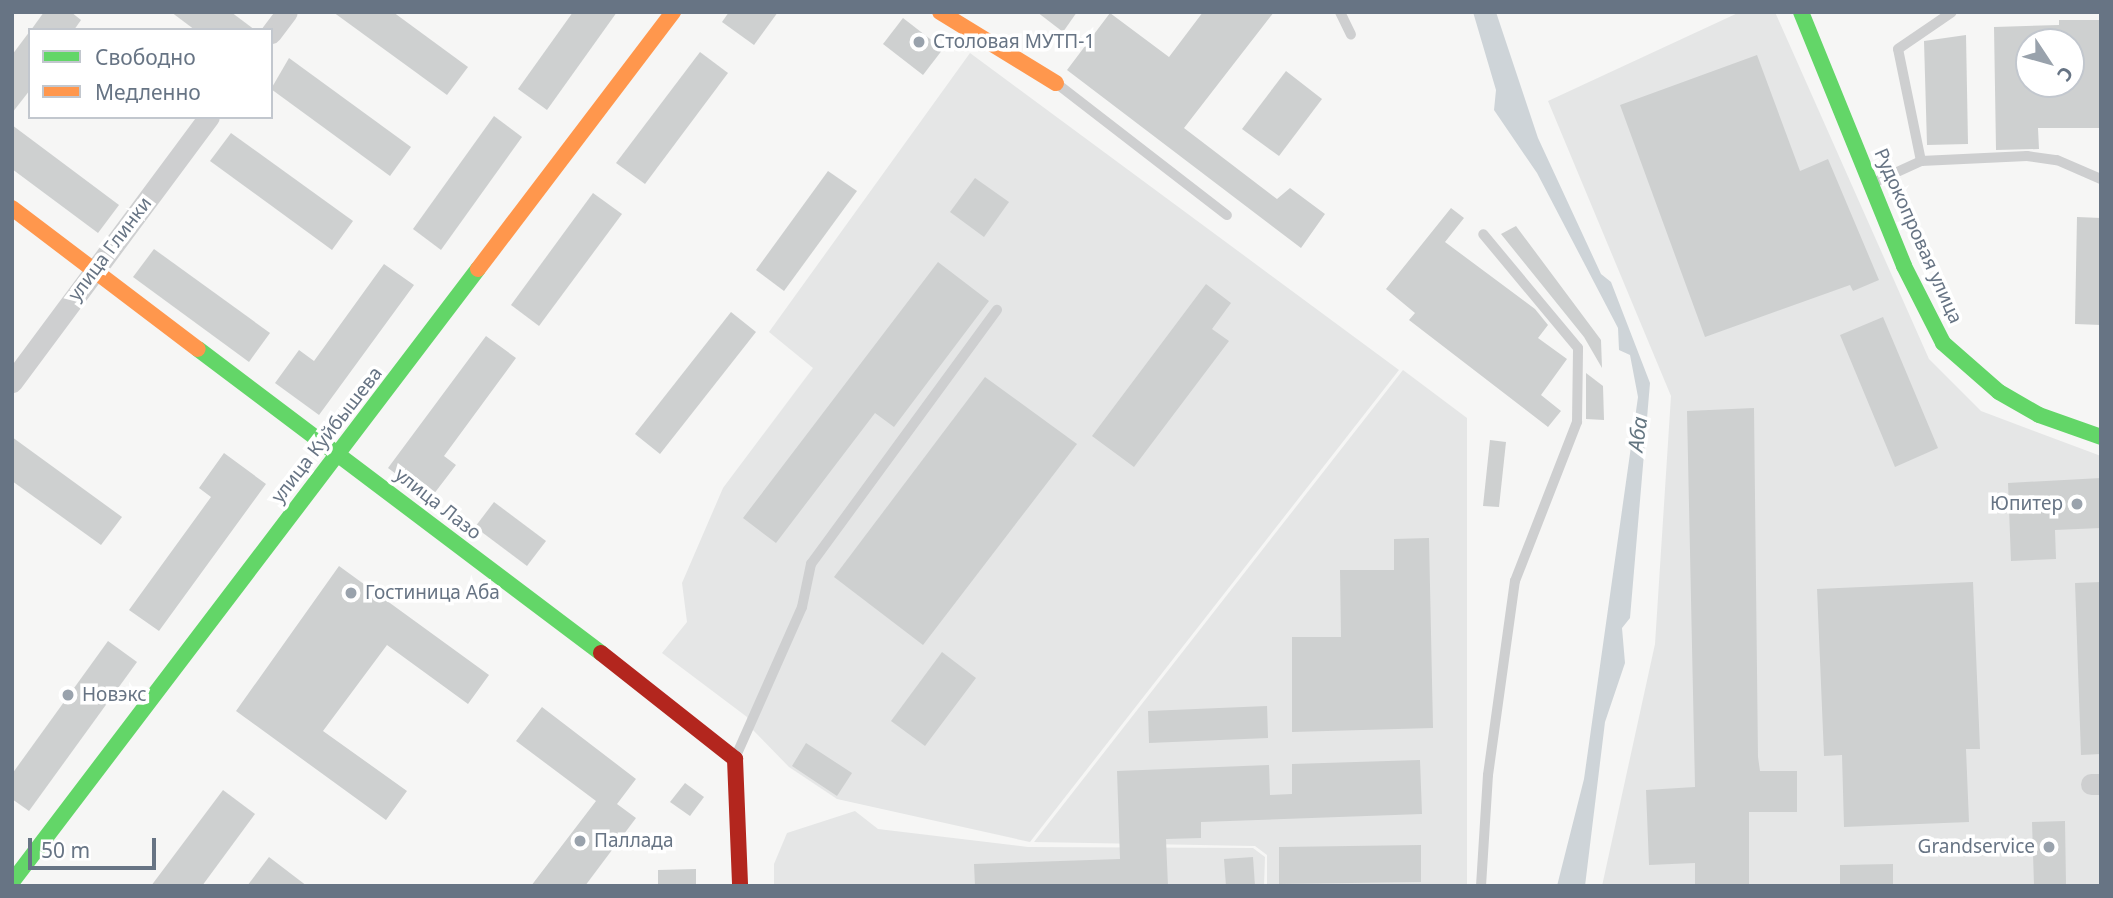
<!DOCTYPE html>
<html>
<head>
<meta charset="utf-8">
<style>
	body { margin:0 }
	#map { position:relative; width:2113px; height:898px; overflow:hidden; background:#f6f6f5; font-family:"Noto Sans",sans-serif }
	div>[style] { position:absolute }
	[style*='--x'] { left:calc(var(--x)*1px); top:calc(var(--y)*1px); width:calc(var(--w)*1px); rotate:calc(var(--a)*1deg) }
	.built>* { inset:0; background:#e5e6e6 }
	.water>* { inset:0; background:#ced4d8 }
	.building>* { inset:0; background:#ced0d0 }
	.lane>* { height:10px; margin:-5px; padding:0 5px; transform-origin:5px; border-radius:5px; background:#cecfd0 }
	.street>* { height:21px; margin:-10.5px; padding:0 10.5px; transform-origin:10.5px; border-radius:10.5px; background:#cecfd0 }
	.fast>* { height:16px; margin:-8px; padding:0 8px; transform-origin:8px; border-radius:8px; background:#63d668 }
	.slow>* { height:16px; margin:-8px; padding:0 8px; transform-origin:8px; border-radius:8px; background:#ff974d }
	.jam>* { height:16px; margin:-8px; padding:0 8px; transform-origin:8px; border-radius:8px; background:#b3261e }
	.dots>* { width:19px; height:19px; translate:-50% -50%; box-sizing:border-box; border:4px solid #fff; border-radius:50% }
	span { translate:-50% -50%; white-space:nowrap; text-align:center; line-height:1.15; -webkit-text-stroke:7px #fff; paint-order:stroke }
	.poi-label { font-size:19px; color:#677484 }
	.left { translate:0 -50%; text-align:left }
	.right { translate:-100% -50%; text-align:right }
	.street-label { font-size:19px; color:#677484 }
	.water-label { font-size:21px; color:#637580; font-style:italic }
	.frame { position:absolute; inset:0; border:14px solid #677484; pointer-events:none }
	.legend { position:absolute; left:28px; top:28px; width:245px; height:91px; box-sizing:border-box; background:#fff; border:2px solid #c2c7ce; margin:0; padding:9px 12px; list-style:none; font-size:21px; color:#677484 }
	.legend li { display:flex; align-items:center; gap:14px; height:35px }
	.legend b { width:35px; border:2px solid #c2c7ce }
	.north { position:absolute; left:2015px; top:28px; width:70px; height:70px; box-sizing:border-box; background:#fff; border:2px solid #c2c7ce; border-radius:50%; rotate:126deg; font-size:19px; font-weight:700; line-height:28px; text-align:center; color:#677484 }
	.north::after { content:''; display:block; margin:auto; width:24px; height:32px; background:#99a2ac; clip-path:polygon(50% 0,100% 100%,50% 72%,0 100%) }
	.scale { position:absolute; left:28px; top:838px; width:128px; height:32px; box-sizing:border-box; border:4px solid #677484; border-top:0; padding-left:9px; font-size:21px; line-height:24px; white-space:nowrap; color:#677484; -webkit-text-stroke:5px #fff; paint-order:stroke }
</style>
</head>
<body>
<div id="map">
	<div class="built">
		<i style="clip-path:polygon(1740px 12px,1775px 12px,1929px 359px,1981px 411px,2101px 456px,2101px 886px,1602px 886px,1655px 644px,1671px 396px,1548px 101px)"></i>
		<i style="clip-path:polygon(970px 53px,1399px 370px,1030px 842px,837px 799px,789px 767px,752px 729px,747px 717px,662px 653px,687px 622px,682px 583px,723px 488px,813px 368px,769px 332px)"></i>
		<i style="clip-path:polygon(1403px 370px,1467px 418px,1467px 886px,1267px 886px,1267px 855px,1255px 846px,1034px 842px)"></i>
		<i style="clip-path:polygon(855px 811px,878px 829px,1028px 847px,1253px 848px,1265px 857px,1264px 886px,774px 886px,774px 864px,787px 833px)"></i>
	</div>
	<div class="water">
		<i style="clip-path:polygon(1473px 12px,1496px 12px,1538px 138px,1601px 274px,1611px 282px,1650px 383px,1630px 618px,1622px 628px,1625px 663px,1605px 722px,1585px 886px,1557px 886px,1584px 779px,1638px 397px,1630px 355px,1619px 350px,1618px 328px,1537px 173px,1494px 110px,1496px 90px)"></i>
	</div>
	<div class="building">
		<i style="clip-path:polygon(44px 12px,71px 12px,81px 20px,74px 30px,31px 30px)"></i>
		<i style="clip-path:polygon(171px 12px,231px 12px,255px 30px,195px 30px)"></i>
		<i style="clip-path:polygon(333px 12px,393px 12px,468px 67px,447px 95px)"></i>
		<i style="clip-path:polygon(573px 12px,617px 12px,547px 110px,518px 89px)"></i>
		<i style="clip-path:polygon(729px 12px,778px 12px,754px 45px,722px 22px)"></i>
		<i style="clip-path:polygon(1037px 12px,1077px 12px,1063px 32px)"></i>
		<i style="clip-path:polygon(1203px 12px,1274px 12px,1184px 128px,1277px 199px,1290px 188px,1325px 214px,1301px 248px,1067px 70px,1110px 13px,1169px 57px)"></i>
		<i style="clip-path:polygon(903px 18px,943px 49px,923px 75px,883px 44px)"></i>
		<i style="clip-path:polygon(evenodd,2059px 20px,2101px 20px,2101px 128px,2038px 128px,2039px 149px,1996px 150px,1994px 27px,2059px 25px,2059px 20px,2029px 42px,2071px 42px,2071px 84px,2029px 84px,2029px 42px)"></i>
		<i style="clip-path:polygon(30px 31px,30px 90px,12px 113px,12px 55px)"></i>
		<i style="clip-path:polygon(1966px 35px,1968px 144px,1927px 145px,1924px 41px)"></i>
		<i style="clip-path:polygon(700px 52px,728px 73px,645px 184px,616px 163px)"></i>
		<i style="clip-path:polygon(1757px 55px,1800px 171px,1828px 159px,1879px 280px,1853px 291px,1850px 285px,1705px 337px,1620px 105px)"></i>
		<i style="clip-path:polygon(289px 58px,411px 147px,390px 176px,271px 89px)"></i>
		<i style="clip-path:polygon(1286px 71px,1322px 99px,1279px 156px,1242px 129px)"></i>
		<i style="clip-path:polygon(494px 116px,522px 137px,441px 250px,413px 229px)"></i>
		<i style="clip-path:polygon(12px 125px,119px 205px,98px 233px,12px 169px)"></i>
		<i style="clip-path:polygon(231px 133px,353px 221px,332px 250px,210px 161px)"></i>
		<i style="clip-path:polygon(828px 171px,857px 191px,784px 291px,756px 270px)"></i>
		<i style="clip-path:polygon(975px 178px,1009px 202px,984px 237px,950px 212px)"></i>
		<i style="clip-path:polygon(593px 193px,622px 214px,539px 326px,511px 305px)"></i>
		<i style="clip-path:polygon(1451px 208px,1464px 218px,1445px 242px,1535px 309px,1548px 325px,1538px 338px,1567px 359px,1541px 395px,1561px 411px,1548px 427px,1409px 320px,1415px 313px,1386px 289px)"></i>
		<i style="clip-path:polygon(2077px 217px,2101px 218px,2101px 325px,2075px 324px)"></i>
		<i style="clip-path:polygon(1516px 226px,1601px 340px,1602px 368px,1584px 337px,1501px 234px)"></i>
		<i style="clip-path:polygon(154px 249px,270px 333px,249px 362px,133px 277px)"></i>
		<i style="clip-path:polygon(938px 262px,989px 301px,894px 427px,875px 413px,776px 543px,743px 518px)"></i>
		<i style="clip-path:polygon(384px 264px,414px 285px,319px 415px,275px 383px,299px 350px,314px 361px)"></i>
		<i style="clip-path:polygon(1206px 284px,1231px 303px,1212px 329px,1229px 341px,1134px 467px,1092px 436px)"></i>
		<i style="clip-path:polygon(731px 312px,756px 332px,660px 454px,635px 434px)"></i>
		<i style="clip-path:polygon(1883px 317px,1938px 448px,1895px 467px,1840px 335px)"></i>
		<i style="clip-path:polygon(486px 336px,516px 358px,444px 456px,456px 465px,430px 499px,388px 468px)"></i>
		<i style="clip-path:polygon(1586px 373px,1603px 386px,1604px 420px,1586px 419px)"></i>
		<i style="clip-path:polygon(985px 377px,1077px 444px,923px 645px,834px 577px)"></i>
		<i style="clip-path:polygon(1754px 408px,1758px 757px,1760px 771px,1797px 771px,1797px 812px,1749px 812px,1749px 886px,1695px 886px,1695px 863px,1649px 865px,1646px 790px,1695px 787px,1687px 411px)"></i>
		<i style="clip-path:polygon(12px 437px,122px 517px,101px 545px,12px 481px)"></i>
		<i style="clip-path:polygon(1490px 440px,1506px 442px,1499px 507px,1483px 506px)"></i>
		<i style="clip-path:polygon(224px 453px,266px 484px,159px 631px,129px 610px,211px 497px,199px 488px)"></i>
		<i style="clip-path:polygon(2101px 478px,2101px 528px,2055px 530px,2056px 559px,2011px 561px,2008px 483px)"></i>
		<i style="clip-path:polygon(494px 502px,546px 541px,527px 566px,475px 527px)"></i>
		<i style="clip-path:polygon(1429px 538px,1433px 728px,1292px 732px,1292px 637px,1341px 637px,1340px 570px,1394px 570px,1394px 539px)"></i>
		<i style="clip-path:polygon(339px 566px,489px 675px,468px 704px,387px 645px,323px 731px,407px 791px,386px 820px,236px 711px)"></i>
		<i style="clip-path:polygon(1973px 582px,1980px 749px,1966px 749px,1969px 822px,1844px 827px,1842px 755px,1824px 756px,1817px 589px)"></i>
		<i style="clip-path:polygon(2101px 582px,2101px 754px,2081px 755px,2075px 583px)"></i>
		<i style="clip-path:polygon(108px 641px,137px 662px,29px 811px,12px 799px,12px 774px)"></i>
		<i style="clip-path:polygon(942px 652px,976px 678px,925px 746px,891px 721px)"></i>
		<i style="clip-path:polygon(1267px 706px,1268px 738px,1149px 743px,1148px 711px)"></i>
		<i style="clip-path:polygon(542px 707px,636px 779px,617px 804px,636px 818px,585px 886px,531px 886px,596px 801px,516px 741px)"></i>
		<i style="clip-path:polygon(806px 743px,852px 773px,837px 796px,792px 766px)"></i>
		<i style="clip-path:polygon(1420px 760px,1422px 814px,1201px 822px,1201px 838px,1166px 839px,1168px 886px,975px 886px,974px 864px,1120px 859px,1117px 771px,1269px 765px,1270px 795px,1292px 794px,1292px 764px)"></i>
		<i style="clip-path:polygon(685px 783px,704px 797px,690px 816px,670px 802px)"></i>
		<i style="clip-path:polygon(223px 790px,255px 814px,202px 886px,151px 886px)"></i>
		<i style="clip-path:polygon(2065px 821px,2066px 886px,2034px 886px,2032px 822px)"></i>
		<i style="clip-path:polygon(1421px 845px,1421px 882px,1279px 884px,1279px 847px)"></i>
		<i style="clip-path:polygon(269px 857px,307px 886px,247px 886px)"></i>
		<i style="clip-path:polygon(1253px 857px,1255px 886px,1226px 886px,1224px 859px)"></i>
		<i style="clip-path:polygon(1893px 864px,1893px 886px,1840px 886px,1840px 865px)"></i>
		<i style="clip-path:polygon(696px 869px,696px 886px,658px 886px,658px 870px)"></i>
	</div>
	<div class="lane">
		<i style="--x:1340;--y:12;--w:25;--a:64"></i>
		<i style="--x:1056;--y:83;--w:216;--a:37.7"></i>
		<i style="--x:1921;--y:161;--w:106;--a:-2.7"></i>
		<i style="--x:2027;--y:156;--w:30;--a:8"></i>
		<i style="--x:2057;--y:160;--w:48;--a:23.4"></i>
		<i style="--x:1873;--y:183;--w:53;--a:-24.6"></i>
		<i style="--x:1921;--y:161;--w:114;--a:-101.6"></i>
		<i style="--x:1898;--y:49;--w:65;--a:-34.4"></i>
		<i style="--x:736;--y:756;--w:163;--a:-66.1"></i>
		<i style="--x:802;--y:607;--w:44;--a:-78.2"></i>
		<i style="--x:811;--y:564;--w:315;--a:-53.8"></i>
		<i style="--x:1481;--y:886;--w:111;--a:-86.4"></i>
		<i style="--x:1488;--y:775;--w:196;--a:-82.1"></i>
		<i style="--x:1515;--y:581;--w:171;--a:-68.7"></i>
		<i style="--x:1577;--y:422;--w:74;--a:-89.2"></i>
		<i style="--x:1578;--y:348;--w:148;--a:-129.8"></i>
	</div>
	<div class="street">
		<i style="--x:271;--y:33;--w:26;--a:-53"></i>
		<i style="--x:12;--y:382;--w:330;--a:-53.4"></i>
		<i style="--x:2091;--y:784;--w:10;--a:0"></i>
	</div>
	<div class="fast">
		<i style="--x:1801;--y:12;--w:274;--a:67.9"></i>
		<i style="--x:1904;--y:266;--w:86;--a:63.1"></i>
		<i style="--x:1943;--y:343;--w:74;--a:41.2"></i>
		<i style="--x:1999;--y:392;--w:46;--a:29.9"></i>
		<i style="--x:2039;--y:415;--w:66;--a:19.5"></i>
		<i style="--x:198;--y:349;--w:505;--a:37.03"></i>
		<i style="--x:12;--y:882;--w:770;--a:-52.76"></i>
	</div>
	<div class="slow">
		<i style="--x:940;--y:12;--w:136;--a:31.5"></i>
		<i style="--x:12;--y:208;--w:233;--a:37.2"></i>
		<i style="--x:478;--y:269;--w:323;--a:-52.8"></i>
	</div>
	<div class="jam">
		<i style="--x:601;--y:653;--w:171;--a:38.3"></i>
		<i style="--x:735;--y:759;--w:127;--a:87.7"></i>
	</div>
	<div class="dots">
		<i style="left:919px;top:42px;background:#99a2ac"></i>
		<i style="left:2077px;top:504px;background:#99a2ac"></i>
		<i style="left:351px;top:593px;background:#99a2ac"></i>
		<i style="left:68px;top:695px;background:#99a2ac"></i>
		<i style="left:580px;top:841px;background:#99a2ac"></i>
		<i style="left:2049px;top:847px;background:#99a2ac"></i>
	</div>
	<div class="poi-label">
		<span class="left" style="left:933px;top:42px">Столовая МУТП-1</span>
		<span class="right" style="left:2063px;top:504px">Юпитер</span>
		<span class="left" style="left:365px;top:593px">Гостиница Аба</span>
		<span class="left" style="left:82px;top:695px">Новэкс</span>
		<span class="left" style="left:594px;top:841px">Паллада</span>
		<span class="right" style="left:2035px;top:847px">Grandservice</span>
	</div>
	<div class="street-label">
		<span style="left:1918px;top:236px;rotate:66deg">Рудокопровая улица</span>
		<span style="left:110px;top:249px;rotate:-53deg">улица Глинки</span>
		<span style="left:327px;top:435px;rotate:-52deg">улица Куйбышева</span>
		<span style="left:438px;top:504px;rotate:38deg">улица Лазо</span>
	</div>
	<div class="water-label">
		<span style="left:1637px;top:434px;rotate:-82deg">Аба</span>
	</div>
	<div class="frame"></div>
	<ul class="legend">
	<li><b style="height:9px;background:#63d668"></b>Свободно</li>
	<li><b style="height:9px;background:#ff974d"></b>Медленно</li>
	</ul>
	<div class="north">С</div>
	<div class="scale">50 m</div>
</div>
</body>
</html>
